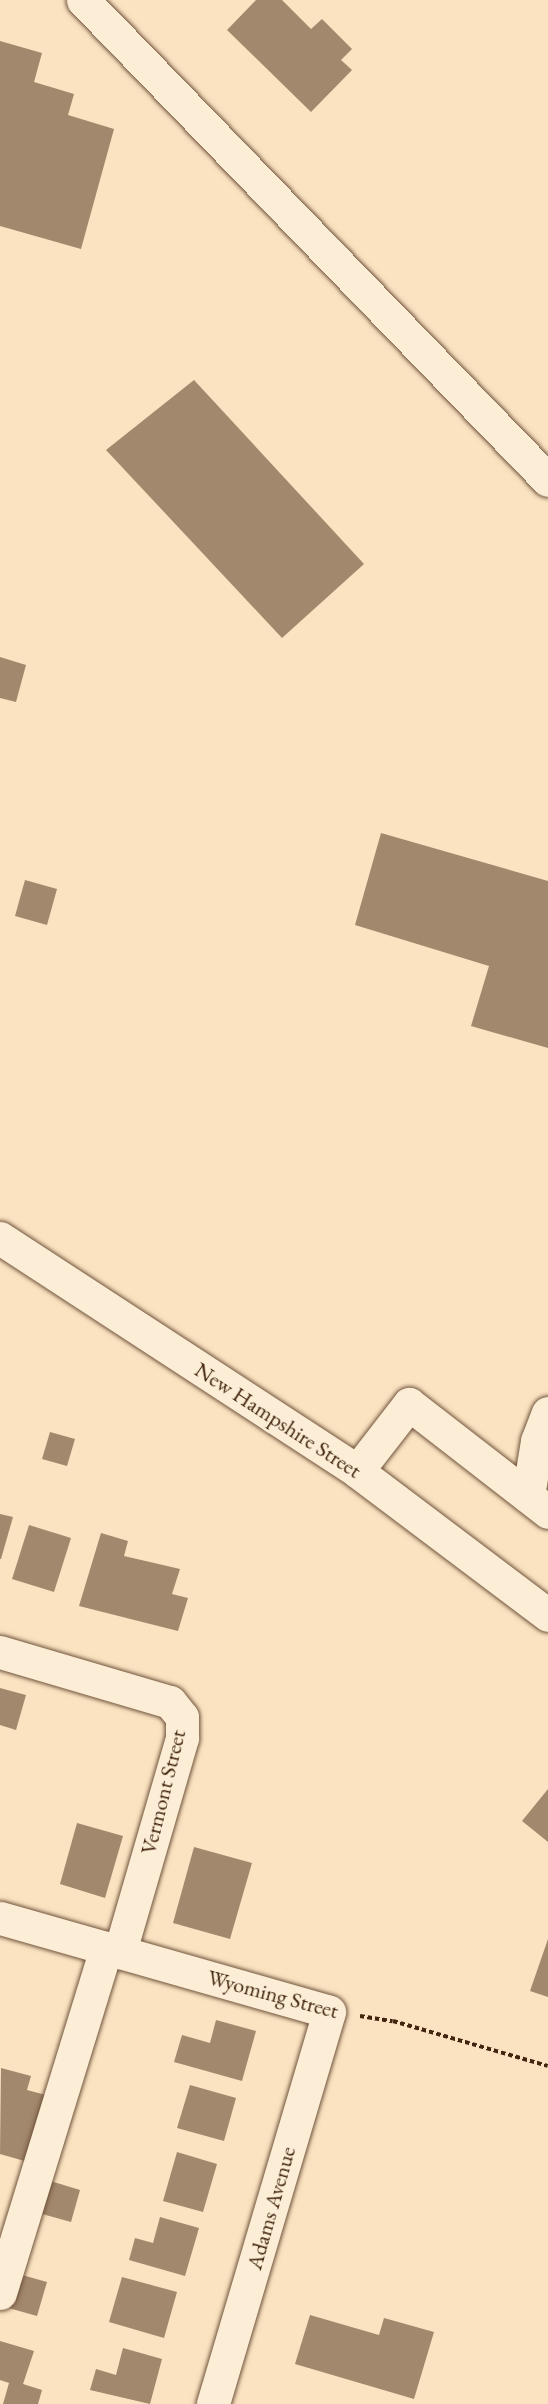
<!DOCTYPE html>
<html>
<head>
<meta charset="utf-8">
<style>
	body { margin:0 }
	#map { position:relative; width:548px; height:2404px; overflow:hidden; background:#fbe3c1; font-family:"EB Garamond",serif }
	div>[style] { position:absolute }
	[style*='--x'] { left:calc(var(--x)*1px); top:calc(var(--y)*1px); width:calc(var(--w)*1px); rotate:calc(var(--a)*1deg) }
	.building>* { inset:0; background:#a2886c }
	.path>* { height:4px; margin-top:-2px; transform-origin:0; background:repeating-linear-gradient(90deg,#42250f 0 4.5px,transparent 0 7.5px) }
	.roads { filter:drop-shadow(0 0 2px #70543c) drop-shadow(0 0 2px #70543c) }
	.minor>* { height:33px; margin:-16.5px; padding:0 16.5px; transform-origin:16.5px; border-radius:16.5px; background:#fcedd7 }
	span { translate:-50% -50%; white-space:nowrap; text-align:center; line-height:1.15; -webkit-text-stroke:5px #fcedd7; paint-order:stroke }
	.street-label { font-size:22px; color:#42250f }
</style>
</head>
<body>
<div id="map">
	<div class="building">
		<i style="clip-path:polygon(256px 0,282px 0,311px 29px,322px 19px,352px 49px,341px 60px,352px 70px,311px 112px,227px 30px)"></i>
		<i style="clip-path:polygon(0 41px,42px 53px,34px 82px,74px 94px,68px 115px,114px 129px,81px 249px,0 226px)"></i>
		<i style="clip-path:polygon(194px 380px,364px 564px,282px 638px,106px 450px)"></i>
		<i style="clip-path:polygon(0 657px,26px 665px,16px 702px,0 698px)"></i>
		<i style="clip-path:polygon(381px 833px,548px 881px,548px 1048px,471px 1026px,489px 966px,355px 925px)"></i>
		<i style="clip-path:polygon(25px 880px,57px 889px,47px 925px,15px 916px)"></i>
		<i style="clip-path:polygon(50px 1432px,75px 1439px,67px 1466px,42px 1459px)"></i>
		<i style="clip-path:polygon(0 1514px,13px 1517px,1px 1559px,0 1559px)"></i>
		<i style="clip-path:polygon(29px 1525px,71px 1538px,54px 1592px,12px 1579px)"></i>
		<i style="clip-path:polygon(101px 1533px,128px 1541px,124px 1556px,180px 1569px,172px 1594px,188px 1598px,178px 1631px,79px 1606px)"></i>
		<i style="clip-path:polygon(0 1688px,26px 1695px,16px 1730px,0 1725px)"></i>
		<i style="clip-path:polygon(548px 1789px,548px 1842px,522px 1821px)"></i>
		<i style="clip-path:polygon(77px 1823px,123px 1836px,105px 1898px,60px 1884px)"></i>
		<i style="clip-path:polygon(194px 1847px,252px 1863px,230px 1939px,173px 1923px)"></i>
		<i style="clip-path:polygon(548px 1939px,548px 1997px,530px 1991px)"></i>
		<i style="clip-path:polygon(216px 2020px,256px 2031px,242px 2081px,174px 2062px,182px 2035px,210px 2043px)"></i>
		<i style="clip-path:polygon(1px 2068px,31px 2076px,27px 2090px,46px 2095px,28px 2162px,0 2154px)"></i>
		<i style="clip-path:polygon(190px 2085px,236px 2098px,224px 2141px,177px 2128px)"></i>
		<i style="clip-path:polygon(177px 2152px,217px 2164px,203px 2212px,163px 2201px)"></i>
		<i style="clip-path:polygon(44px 2179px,80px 2190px,71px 2222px,35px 2212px)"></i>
		<i style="clip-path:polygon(160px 2217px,199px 2228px,185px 2276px,129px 2260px,135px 2238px,153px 2243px)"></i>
		<i style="clip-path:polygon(15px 2273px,47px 2282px,37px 2316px,5px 2307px)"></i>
		<i style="clip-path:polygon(122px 2277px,177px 2292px,164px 2338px,109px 2322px)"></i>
		<i style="clip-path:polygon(310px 2315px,379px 2335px,384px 2318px,434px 2332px,414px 2399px,295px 2364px)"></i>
		<i style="clip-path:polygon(0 2341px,34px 2351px,23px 2384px,42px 2390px,38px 2404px,3px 2404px,9px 2383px,0 2380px)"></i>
		<i style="clip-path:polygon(123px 2348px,162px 2359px,150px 2404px,90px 2390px,96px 2369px,116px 2375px)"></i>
	</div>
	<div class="path">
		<i style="--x:360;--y:2016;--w:33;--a:9"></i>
		<i style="--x:393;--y:2021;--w:161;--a:16.2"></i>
	</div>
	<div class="roads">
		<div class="minor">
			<i style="--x:83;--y:0;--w:668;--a:45.91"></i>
			<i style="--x:0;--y:1238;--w:426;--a:33.1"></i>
			<i style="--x:357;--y:1471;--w:239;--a:37"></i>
			<i style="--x:357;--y:1471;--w:85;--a:-52.2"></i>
			<i style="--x:409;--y:1404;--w:176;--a:37.8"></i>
			<i style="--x:528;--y:1496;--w:56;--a:-80.7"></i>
			<i style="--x:537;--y:1441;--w:30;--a:-69"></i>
			<i style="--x:0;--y:1652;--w:177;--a:16.4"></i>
			<i style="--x:170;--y:1702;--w:19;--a:51"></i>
			<i style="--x:182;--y:1717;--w:21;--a:90"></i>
			<i style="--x:182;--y:1738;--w:223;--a:106.2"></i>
			<i style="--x:0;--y:1918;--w:342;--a:15.9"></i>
			<i style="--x:329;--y:2012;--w:409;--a:106.5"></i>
			<i style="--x:0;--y:2293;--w:361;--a:-72.9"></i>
		</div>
	</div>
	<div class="street-label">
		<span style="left:278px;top:1420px;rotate:33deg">New Hampshire Street</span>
		<span style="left:163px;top:1792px;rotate:-76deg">Vermont Street</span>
		<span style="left:273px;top:1994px;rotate:15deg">Wyoming Street</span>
		<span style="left:271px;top:2208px;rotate:-74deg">Adams Avenue</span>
	</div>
</div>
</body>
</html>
